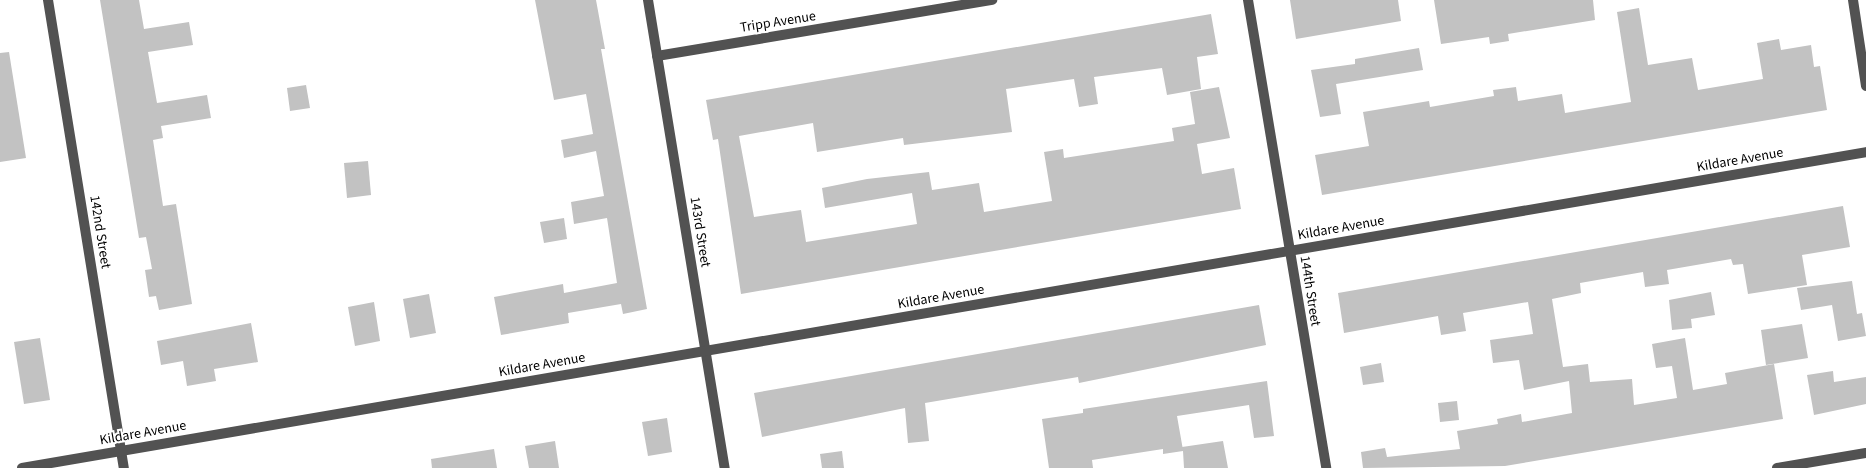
<!DOCTYPE html>
<html>
<head>
<meta charset="utf-8">
<style>
	body { margin:0 }
	#map { position:relative; width:1866px; height:468px; overflow:hidden; background:#fff; font-family:"Source Sans 3",sans-serif }
	div>[style] { position:absolute }
	[style*='--x'] { left:calc(var(--x)*1px); top:calc(var(--y)*1px); width:calc(var(--w)*1px); rotate:calc(var(--a)*1deg) }
	.building>* { inset:0; background:#c2c2c2 }
	.minor>* { height:10px; margin:-5px; padding:0 5px; transform-origin:5px; border-radius:5px; background:#525252 }
	span { translate:-50% -50%; white-space:nowrap; text-align:center; line-height:1.15; -webkit-text-stroke:4px #fff; paint-order:stroke }
	.street-label { font-size:14px; color:#000 }
</style>
</head>
<body>
<div id="map">
	<div class="building">
		<i style="clip-path:polygon(100px 0,139px 0,144px 29px,189px 22px,193px 45px,148px 52px,157px 103px,207px 95px,211px 118px,161px 126px,163px 138px,153px 140px,163px 206px,176px 204px,192px 304px,159px 310px,156px 296px,149px 297px,145px 270px,152px 269px,146px 237px,139px 238px)"></i>
		<i style="clip-path:polygon(535px 0,596px 0,605px 49px,601px 49px,647px 309px,623px 314px,621px 304px,568px 313px,569px 323px,501px 335px,494px 297px,563px 284px,564px 293px,617px 283px,607px 218px,574px 224px,571px 202px,604px 196px,596px 151px,564px 158px,561px 140px,593px 134px,586px 94px,554px 100px)"></i>
		<i style="clip-path:polygon(1290px 0,1398px 0,1401px 21px,1296px 39px)"></i>
		<i style="clip-path:polygon(1434px 0,1593px 0,1595px 20px,1508px 34px,1509px 41px,1490px 44px,1489px 37px,1441px 44px)"></i>
		<i style="clip-path:polygon(1639px 8px,1648px 65px,1692px 58px,1698px 90px,1763px 79px,1757px 43px,1779px 39px,1781px 50px,1811px 45px,1814px 67px,1820px 66px,1827px 110px,1322px 195px,1315px 155px,1369px 146px,1363px 112px,1429px 101px,1430px 107px,1494px 96px,1493px 90px,1516px 87px,1518px 101px,1562px 94px,1565px 113px,1631px 102px,1617px 12px)"></i>
		<i style="clip-path:polygon(1211px 14px,1218px 54px,1197px 57px,1201px 89px,1167px 95px,1162px 68px,1094px 77px,1098px 104px,1079px 107px,1074px 79px,1006px 89px,1012px 132px,904px 145px,903px 138px,817px 152px,813px 123px,739px 136px,754px 217px,801px 210px,806px 242px,917px 224px,912px 193px,825px 208px,822px 188px,867px 179px,929px 172px,932px 190px,979px 183px,984px 212px,1052px 201px,1044px 152px,1063px 149px,1064px 158px,1174px 141px,1172px 128px,1195px 124px,1190px 92px,1219px 87px,1230px 138px,1197px 144px,1202px 174px,1234px 168px,1241px 209px,741px 294px,718px 139px,713px 140px,706px 100px)"></i>
		<i style="clip-path:polygon(1419px 48px,1423px 70px,1336px 84px,1341px 114px,1320px 117px,1311px 70px,1355px 64px,1355px 59px)"></i>
		<i style="clip-path:polygon(9px 52px,26px 158px,0 162px,0 53px)"></i>
		<i style="clip-path:polygon(306px 85px,310px 108px,290px 111px,287px 88px)"></i>
		<i style="clip-path:polygon(368px 161px,371px 195px,347px 198px,344px 163px)"></i>
		<i style="clip-path:polygon(1843px 206px,1850px 247px,1802px 255px,1807px 285px,1748px 294px,1743px 264px,1733px 265px,1731px 259px,1667px 270px,1669px 284px,1645px 287px,1643px 272px,1580px 283px,1581px 293px,1552px 299px,1563px 367px,1588px 364px,1590px 382px,1632px 379px,1634px 405px,1677px 398px,1672px 366px,1656px 368px,1652px 344px,1685px 338px,1693px 390px,1727px 384px,1725px 373px,1774px 364px,1783px 419px,1505px 466px,1363px 468px,1361px 452px,1385px 448px,1387px 457px,1460px 449px,1457px 431px,1498px 424px,1497px 419px,1521px 414px,1522px 422px,1572px 413px,1569px 381px,1524px 390px,1519px 360px,1493px 363px,1490px 340px,1533px 334px,1528px 302px,1463px 313px,1466px 331px,1441px 335px,1438px 316px,1344px 333px,1338px 293px)"></i>
		<i style="clip-path:polygon(564px 218px,567px 239px,544px 243px,540px 222px)"></i>
		<i style="clip-path:polygon(1852px 281px,1857px 314px,1862px 313px,1866px 336px,1838px 341px,1832px 305px,1801px 310px,1797px 288px)"></i>
		<i style="clip-path:polygon(1711px 292px,1715px 315px,1691px 319px,1692px 328px,1672px 330px,1669px 300px)"></i>
		<i style="clip-path:polygon(429px 294px,436px 333px,410px 338px,403px 299px)"></i>
		<i style="clip-path:polygon(374px 302px,380px 341px,355px 346px,348px 307px)"></i>
		<i style="clip-path:polygon(1259px 305px,1266px 345px,1079px 383px,1078px 377px,925px 403px,929px 441px,908px 443px,905px 408px,762px 437px,754px 393px)"></i>
		<i style="clip-path:polygon(251px 323px,258px 362px,214px 369px,216px 381px,187px 386px,183px 361px,161px 365px,157px 341px)"></i>
		<i style="clip-path:polygon(1802px 324px,1808px 358px,1766px 365px,1761px 330px)"></i>
		<i style="clip-path:polygon(40px 338px,50px 400px,24px 404px,14px 342px)"></i>
		<i style="clip-path:polygon(1381px 363px,1384px 382px,1363px 385px,1360px 367px)"></i>
		<i style="clip-path:polygon(1833px 371px,1834px 382px,1866px 377px,1866px 404px,1814px 415px,1807px 375px)"></i>
		<i style="clip-path:polygon(1267px 381px,1274px 436px,1254px 438px,1249px 405px,1177px 416px,1183px 450px,1182px 447px,1223px 441px,1228px 468px,1184px 468px,1183px 451px,1163px 454px,1163px 449px,1092px 460px,1093px 468px,1049px 468px,1042px 419px,1083px 413px,1083px 409px)"></i>
		<i style="clip-path:polygon(1457px 401px,1459px 420px,1440px 422px,1438px 403px)"></i>
		<i style="clip-path:polygon(667px 418px,672px 452px,648px 456px,642px 422px)"></i>
		<i style="clip-path:polygon(555px 441px,559px 468px,529px 468px,525px 446px)"></i>
		<i style="clip-path:polygon(494px 449px,497px 468px,432px 468px,431px 459px)"></i>
		<i style="clip-path:polygon(842px 451px,844px 468px,822px 468px,820px 454px)"></i>
	</div>
	<div class="minor">
		<i style="--x:48;--y:0;--w:474;--a:80.8"></i>
		<i style="--x:648;--y:0;--w:474;--a:80.7"></i>
		<i style="--x:1248;--y:0;--w:474;--a:80.5"></i>
		<i style="--x:1853;--y:0;--w:87;--a:81.4"></i>
		<i style="--x:657;--y:56;--w:340;--a:-9.5"></i>
		<i style="--x:22;--y:468;--w:1871;--a:-9.72"></i>
		<i style="--x:1777;--y:468;--w:90;--a:-9.6"></i>
	</div>
	<div class="street-label">
		<span style="left:778px;top:22px;rotate:-9deg">Tripp Avenue</span>
		<span style="left:1740px;top:160px;rotate:-10deg">Kildare Avenue</span>
		<span style="left:1341px;top:228px;rotate:-10deg">Kildare Avenue</span>
		<span style="left:100px;top:232px;rotate:81deg">142nd Street</span>
		<span style="left:700px;top:232px;rotate:81deg">143rd Street</span>
		<span style="left:1310px;top:291px;rotate:81deg">144th Street</span>
		<span style="left:941px;top:297px;rotate:-10deg">Kildare Avenue</span>
		<span style="left:542px;top:365px;rotate:-10deg">Kildare Avenue</span>
		<span style="left:143px;top:433px;rotate:-10deg">Kildare Avenue</span>
	</div>
</div>
</body>
</html>
